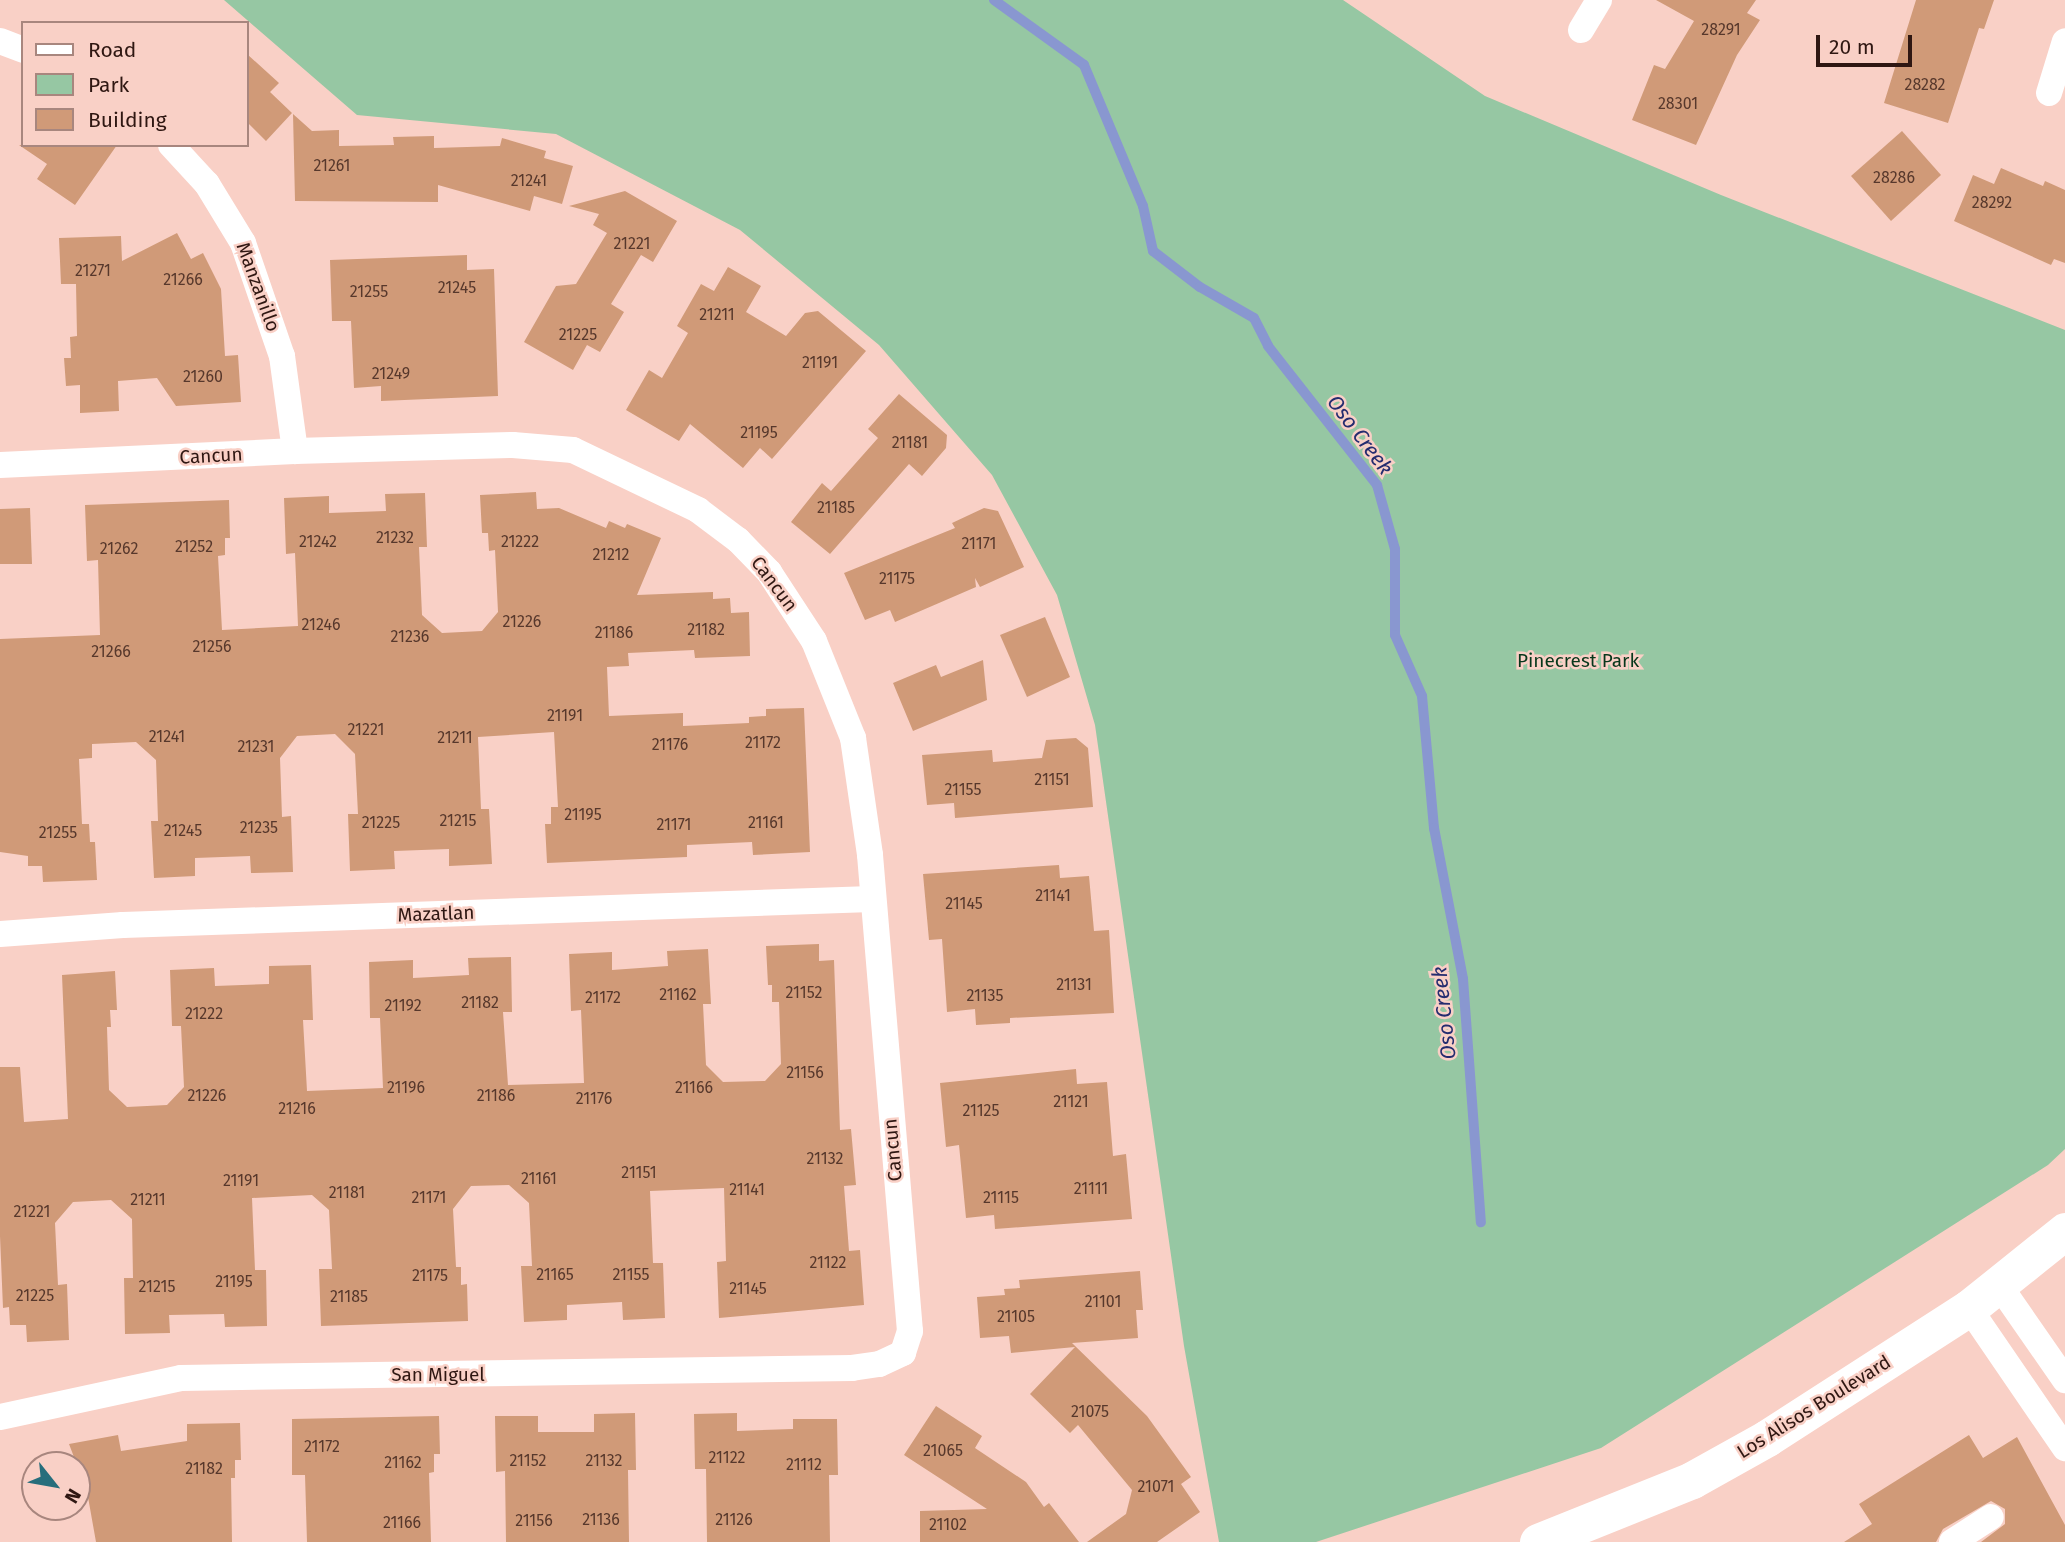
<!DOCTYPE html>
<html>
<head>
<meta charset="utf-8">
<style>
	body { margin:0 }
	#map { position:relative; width:2065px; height:1542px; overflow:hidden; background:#f9d0c6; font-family:"Fira Sans",sans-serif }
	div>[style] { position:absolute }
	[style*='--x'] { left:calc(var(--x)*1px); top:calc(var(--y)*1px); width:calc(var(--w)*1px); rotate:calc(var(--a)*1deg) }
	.green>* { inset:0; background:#96c7a3 }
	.stream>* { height:10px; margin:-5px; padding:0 5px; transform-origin:5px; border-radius:5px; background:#8997d0 }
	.building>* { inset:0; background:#d09a78 }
	.street>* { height:26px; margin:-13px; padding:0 13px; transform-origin:13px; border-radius:13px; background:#fff }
	.secondary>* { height:37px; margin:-18.5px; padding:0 18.5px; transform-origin:18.5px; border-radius:18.5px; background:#fff }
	span { translate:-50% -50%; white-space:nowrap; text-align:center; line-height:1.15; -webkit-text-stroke:5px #f9d0c6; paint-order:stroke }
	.number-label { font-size:16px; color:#57382c }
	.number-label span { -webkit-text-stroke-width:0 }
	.street-label { font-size:19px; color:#2f1712 }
	.park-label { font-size:19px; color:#07371b }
	.water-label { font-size:21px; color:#242c6f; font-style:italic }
	.legend { position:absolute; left:21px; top:21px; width:228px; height:126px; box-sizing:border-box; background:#f9d0c6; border:2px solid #a8867e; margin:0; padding:9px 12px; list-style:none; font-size:21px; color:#2f1712 }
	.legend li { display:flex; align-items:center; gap:14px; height:35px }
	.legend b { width:35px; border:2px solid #a8867e }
	.north { position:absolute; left:21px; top:1451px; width:70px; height:70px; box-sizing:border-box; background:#f9d0c6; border:2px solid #a8867e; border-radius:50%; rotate:121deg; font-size:19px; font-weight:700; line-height:28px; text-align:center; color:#2f1712 }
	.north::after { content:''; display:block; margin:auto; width:24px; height:32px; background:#276e7c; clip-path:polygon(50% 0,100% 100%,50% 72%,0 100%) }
	.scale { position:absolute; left:1816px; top:35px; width:96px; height:32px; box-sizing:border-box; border:4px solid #2f1712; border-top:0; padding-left:9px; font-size:21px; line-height:24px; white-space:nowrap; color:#2f1712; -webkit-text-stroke:5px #f9d0c6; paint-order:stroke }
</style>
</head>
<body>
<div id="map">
	<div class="green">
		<i style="clip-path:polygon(224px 0,1343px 0,1485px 96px,1721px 195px,2065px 330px,2065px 1149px,2048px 1165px,1601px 1448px,1316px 1542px,1219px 1542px,1184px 1346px,1095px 725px,1057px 595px,992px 475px,879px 345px,740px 230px,556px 134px,357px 115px)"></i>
	</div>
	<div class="stream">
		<i style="--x:994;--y:0;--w:111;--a:35.8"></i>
		<i style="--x:1084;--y:65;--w:153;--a:67.3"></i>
		<i style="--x:1143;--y:206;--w:46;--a:77.5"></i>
		<i style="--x:1153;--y:251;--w:59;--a:37.5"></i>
		<i style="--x:1200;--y:287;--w:62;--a:29.9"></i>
		<i style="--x:1254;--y:318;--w:31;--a:63"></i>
		<i style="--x:1268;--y:346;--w:177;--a:51.9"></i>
		<i style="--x:1377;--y:485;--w:66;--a:74.3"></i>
		<i style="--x:1395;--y:549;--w:86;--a:90"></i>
		<i style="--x:1395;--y:635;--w:67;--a:66.1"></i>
		<i style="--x:1422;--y:696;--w:133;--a:84.8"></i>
		<i style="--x:1434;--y:828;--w:154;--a:79.1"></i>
		<i style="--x:1463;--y:979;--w:244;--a:85.8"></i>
	</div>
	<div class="building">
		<i style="clip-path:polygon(1656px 0,1756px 0,1747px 13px,1760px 20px,1737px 55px,1696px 145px,1632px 120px,1654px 65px,1665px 69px,1694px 21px)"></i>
		<i style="clip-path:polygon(1916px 0,1994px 0,1984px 29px,1979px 28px,1948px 123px,1884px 103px)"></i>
		<i style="clip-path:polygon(247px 54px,279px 83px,270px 92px,292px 113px,266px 141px,247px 122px)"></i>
		<i style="clip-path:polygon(293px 114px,312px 131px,339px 130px,339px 146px,394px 145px,393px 137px,434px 136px,434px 148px,500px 146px,502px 138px,546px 151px,544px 158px,573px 166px,562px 204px,534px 196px,530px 211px,438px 185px,438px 202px,295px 201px)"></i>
		<i style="clip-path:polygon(1902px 131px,1941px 175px,1891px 221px,1851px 176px)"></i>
		<i style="clip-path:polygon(19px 145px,117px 145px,75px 205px,37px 179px,47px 164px)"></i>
		<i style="clip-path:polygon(2001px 168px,2043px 186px,2045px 181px,2065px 190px,2065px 263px,2054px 259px,2051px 265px,1954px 221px,1973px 175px,1994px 184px)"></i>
		<i style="clip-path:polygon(625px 191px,677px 221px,653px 262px,641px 255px,611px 304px,624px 312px,600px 352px,587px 345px,573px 370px,524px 342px,556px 286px,576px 284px,607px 233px,593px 225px,599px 214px,569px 206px)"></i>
		<i style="clip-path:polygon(177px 233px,191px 259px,203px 253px,221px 289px,225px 356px,238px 355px,241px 402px,176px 406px,157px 378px,118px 381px,119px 411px,80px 413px,80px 385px,66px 386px,64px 358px,71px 358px,70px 337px,77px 336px,76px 284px,61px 284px,59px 238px,121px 236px,122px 261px)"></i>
		<i style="clip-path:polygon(467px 255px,467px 270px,494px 269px,498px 396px,381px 401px,381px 386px,354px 388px,351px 321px,332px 321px,330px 260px)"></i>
		<i style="clip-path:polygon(728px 267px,761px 286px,746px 312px,786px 336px,805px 313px,818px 311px,866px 351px,772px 459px,760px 448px,743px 468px,690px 424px,679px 441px,626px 410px,649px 370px,662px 378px,688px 333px,677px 326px,701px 284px,714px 291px)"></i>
		<i style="clip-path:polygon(899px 394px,947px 435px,946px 448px,922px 476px,909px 464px,830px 554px,791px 522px,822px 483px,831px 491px,878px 438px,868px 429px)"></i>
		<i style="clip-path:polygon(536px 492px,537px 509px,559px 508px,606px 528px,609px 521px,625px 528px,627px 524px,661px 538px,637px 595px,713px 592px,713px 599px,730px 598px,731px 613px,749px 612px,750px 656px,695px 658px,694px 650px,628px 653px,629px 666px,607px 667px,609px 716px,683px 713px,683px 726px,749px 723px,749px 717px,766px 716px,766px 709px,804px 708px,810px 852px,753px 855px,752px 842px,687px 845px,687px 857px,547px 863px,545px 824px,551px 824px,551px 807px,558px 807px,554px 732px,478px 737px,481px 809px,489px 809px,492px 864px,449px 866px,449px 849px,394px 851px,395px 869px,350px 871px,348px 814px,358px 814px,355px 754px,335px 734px,297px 736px,280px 758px,282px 817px,291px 816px,293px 872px,251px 873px,250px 856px,195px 858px,195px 876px,154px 878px,151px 821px,158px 821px,156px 760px,136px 742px,92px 744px,92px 758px,79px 759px,82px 824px,89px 824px,90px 842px,95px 842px,97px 880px,43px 882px,42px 866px,28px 866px,28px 856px,0 852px,0 639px,100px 635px,98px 560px,87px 561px,85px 505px,229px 500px,230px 538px,225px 538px,225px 555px,218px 556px,222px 630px,298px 626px,295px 553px,286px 554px,284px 498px,329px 496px,329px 513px,386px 511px,385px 494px,425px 493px,427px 547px,419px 547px,422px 615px,442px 633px,482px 631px,498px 612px,495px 550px,489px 551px,488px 533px,482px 533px,480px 495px)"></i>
		<i style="clip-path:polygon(30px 508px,32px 564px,0 564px,0 509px)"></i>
		<i style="clip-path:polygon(984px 508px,998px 511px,1024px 567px,980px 587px,975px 578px,976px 587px,895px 622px,890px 610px,865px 620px,844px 573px,955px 528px,952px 523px)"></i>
		<i style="clip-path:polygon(1045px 617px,1070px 677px,1027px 697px,1000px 635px)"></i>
		<i style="clip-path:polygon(983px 660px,987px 700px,913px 731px,893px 683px,936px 665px,941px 677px)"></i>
		<i style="clip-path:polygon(1076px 738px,1088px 748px,1093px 807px,955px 818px,954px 803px,927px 805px,922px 755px,992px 750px,993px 762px,1042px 758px,1046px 740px)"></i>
		<i style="clip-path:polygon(1059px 865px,1060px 878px,1089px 876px,1094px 931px,1109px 930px,1114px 1013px,1010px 1018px,1010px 1023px,976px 1025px,975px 1009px,947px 1012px,942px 939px,929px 940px,923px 874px)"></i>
		<i style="clip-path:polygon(819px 944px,819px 961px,834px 960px,840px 1130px,851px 1129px,856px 1185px,844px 1186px,849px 1251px,860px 1250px,864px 1305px,719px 1318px,717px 1262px,726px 1261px,724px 1188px,650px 1191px,653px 1263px,663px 1263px,665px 1318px,623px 1320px,622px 1302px,567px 1305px,567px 1320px,524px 1322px,521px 1266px,532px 1266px,529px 1203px,509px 1185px,471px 1186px,453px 1209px,456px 1267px,461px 1267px,461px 1285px,467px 1284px,468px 1321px,321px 1326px,319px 1269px,332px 1269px,329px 1210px,312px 1195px,252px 1198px,255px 1270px,266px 1270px,267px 1326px,225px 1327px,224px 1314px,169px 1315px,170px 1333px,125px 1334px,124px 1278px,133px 1278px,132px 1219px,111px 1200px,73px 1202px,55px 1223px,58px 1285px,67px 1284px,69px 1340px,27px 1342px,26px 1325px,10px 1325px,9px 1307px,3px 1308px,0 1236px,0 1067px,20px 1067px,24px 1122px,68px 1119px,62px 975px,115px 971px,117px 1010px,110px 1010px,111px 1027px,107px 1027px,109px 1090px,127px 1107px,167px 1105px,184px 1087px,181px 1026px,172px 1026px,170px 970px,214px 968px,215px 986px,269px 984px,269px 966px,311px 965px,313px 1020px,303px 1020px,307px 1091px,383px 1088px,380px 1018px,370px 1018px,369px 962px,413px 960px,413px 978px,469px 975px,468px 958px,511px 957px,512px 1012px,503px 1012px,508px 1085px,584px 1083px,581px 1010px,571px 1011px,569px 954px,612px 952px,612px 970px,668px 966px,667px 951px,708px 949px,711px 1004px,703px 1004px,706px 1065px,723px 1082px,765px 1081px,781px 1064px,779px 1002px,772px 1002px,772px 985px,768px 985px,766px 946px)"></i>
		<i style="clip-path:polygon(1076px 1069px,1077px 1084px,1107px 1082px,1113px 1156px,1126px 1154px,1132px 1219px,995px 1229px,994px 1215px,966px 1218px,959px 1145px,946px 1147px,940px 1083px)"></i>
		<i style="clip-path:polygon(1140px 1271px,1143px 1310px,1136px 1310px,1138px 1338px,1072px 1343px,1147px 1416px,1191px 1477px,1181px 1484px,1200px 1512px,1157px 1542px,1087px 1542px,1126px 1514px,1132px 1490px,1078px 1425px,1070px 1433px,1030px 1394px,1075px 1347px,1011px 1353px,1009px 1336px,980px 1338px,977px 1297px,1005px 1295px,1004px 1289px,1020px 1288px,1019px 1280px)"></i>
		<i style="clip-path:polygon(936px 1406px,982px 1436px,975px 1448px,1026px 1482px,1044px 1507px,1049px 1503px,1079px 1542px,920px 1542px,920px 1511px,987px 1509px,904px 1455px)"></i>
		<i style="clip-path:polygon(635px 1413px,636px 1470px,628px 1470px,629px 1542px,506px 1542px,505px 1471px,496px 1472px,495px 1416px,538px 1416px,538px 1432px,594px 1432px,594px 1414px)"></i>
		<i style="clip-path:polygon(737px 1413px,737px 1431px,793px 1429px,793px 1419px,837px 1419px,838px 1475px,829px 1475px,830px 1542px,707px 1542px,706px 1469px,695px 1469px,694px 1414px)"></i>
		<i style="clip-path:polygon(439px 1416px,440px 1454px,434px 1454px,434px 1472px,429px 1473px,431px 1542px,307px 1542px,305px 1475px,292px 1475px,292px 1419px)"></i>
		<i style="clip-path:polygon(240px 1423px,241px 1460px,235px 1460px,235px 1478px,231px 1478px,232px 1542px,96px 1542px,88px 1497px,80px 1499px,77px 1465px,69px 1444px,118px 1435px,121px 1451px,187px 1441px,187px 1424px)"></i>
		<i style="clip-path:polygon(1969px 1435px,1983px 1458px,2017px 1437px,2065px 1525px,2065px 1542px,1981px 1542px,2005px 1524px,2005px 1509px,1991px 1501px,1943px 1529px,1936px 1542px,1844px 1542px,1872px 1524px,1859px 1504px)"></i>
	</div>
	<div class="street">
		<i style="--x:1581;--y:30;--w:35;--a:-59"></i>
		<i style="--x:0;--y:41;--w:25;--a:21"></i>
		<i style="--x:2049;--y:93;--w:54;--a:-72.9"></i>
		<i style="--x:171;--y:145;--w:53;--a:47.3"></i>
		<i style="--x:207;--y:184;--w:69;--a:58.6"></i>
		<i style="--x:243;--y:243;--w:120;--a:71"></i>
		<i style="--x:282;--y:356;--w:96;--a:82.2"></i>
		<i style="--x:0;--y:465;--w:295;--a:-2.7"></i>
		<i style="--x:295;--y:451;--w:218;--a:-1.6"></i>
		<i style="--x:513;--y:445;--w:60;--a:4.8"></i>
		<i style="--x:573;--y:450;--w:139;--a:25.6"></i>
		<i style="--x:698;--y:510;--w:50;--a:36.9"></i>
		<i style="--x:738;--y:540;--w:45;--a:45.9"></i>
		<i style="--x:769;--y:572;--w:82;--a:56.9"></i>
		<i style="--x:814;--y:641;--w:105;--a:68.1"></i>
		<i style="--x:853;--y:738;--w:118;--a:81.7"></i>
		<i style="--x:870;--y:855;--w:478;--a:85.2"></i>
		<i style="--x:910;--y:1331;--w:23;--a:108"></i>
		<i style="--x:903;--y:1353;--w:26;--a:155"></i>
		<i style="--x:879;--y:1364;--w:27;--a:172"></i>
		<i style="--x:852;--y:1368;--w:671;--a:179.15"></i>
		<i style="--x:181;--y:1378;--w:185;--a:167.8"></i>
		<i style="--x:0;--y:934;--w:123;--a:-4.2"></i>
		<i style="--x:123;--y:925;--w:749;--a:-1.99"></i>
		<i style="--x:1999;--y:1285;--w:116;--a:55.2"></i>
		<i style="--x:1969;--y:1308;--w:170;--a:55.6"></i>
		<i style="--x:1952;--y:1542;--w:46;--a:-32.7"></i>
	</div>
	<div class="secondary">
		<i style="--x:1538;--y:1542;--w:166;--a:-21.9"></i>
		<i style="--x:1692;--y:1480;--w:86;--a:-29.2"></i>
		<i style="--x:1767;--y:1438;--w:240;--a:-32.8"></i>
		<i style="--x:1969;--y:1308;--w:123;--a:-38.7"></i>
	</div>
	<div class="number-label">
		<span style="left:1721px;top:30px">28291</span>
		<span style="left:1925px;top:85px">28282</span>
		<span style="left:1678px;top:104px">28301</span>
		<span style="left:332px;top:166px">21261</span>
		<span style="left:1894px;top:178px">28286</span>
		<span style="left:529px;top:181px">21241</span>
		<span style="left:1992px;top:203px">28292</span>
		<span style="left:632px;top:244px">21221</span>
		<span style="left:93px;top:271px">21271</span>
		<span style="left:183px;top:280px">21266</span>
		<span style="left:457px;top:288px">21245</span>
		<span style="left:369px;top:292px">21255</span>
		<span style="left:717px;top:315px">21211</span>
		<span style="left:578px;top:335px">21225</span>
		<span style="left:820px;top:363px">21191</span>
		<span style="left:391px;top:374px">21249</span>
		<span style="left:203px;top:377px">21260</span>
		<span style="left:759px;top:433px">21195</span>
		<span style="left:910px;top:443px">21181</span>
		<span style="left:836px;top:508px">21185</span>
		<span style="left:395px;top:538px">21232</span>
		<span style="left:318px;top:542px">21242</span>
		<span style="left:520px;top:542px">21222</span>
		<span style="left:979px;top:544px">21171</span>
		<span style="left:194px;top:547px">21252</span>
		<span style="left:119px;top:549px">21262</span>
		<span style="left:611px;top:555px">21212</span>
		<span style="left:897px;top:579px">21175</span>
		<span style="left:522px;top:622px">21226</span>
		<span style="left:321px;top:625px">21246</span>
		<span style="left:706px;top:630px">21182</span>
		<span style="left:614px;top:633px">21186</span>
		<span style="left:410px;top:637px">21236</span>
		<span style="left:212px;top:647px">21256</span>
		<span style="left:111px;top:652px">21266</span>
		<span style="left:565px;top:716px">21191</span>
		<span style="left:366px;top:730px">21221</span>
		<span style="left:167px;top:737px">21241</span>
		<span style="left:455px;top:738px">21211</span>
		<span style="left:763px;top:743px">21172</span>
		<span style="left:670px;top:745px">21176</span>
		<span style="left:256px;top:747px">21231</span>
		<span style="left:1052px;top:780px">21151</span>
		<span style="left:963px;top:790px">21155</span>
		<span style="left:583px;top:815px">21195</span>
		<span style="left:458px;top:821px">21215</span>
		<span style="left:381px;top:823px">21225</span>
		<span style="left:766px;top:823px">21161</span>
		<span style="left:674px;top:825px">21171</span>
		<span style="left:259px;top:828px">21235</span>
		<span style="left:183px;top:831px">21245</span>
		<span style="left:58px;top:833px">21255</span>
		<span style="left:1053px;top:896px">21141</span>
		<span style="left:964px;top:904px">21145</span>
		<span style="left:1074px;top:985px">21131</span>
		<span style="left:804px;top:993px">21152</span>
		<span style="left:678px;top:995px">21162</span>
		<span style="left:985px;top:996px">21135</span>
		<span style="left:603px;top:998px">21172</span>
		<span style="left:480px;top:1003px">21182</span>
		<span style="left:403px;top:1006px">21192</span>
		<span style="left:204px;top:1014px">21222</span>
		<span style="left:805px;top:1073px">21156</span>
		<span style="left:406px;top:1088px">21196</span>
		<span style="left:694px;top:1088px">21166</span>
		<span style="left:207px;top:1096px">21226</span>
		<span style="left:496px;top:1096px">21186</span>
		<span style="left:594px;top:1099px">21176</span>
		<span style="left:1071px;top:1102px">21121</span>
		<span style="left:297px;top:1109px">21216</span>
		<span style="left:981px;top:1111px">21125</span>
		<span style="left:825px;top:1159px">21132</span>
		<span style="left:639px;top:1173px">21151</span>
		<span style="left:539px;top:1179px">21161</span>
		<span style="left:241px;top:1181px">21191</span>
		<span style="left:1091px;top:1189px">21111</span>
		<span style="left:747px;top:1190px">21141</span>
		<span style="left:347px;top:1193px">21181</span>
		<span style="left:429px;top:1198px">21171</span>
		<span style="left:1001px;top:1198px">21115</span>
		<span style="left:148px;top:1200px">21211</span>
		<span style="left:32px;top:1212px">21221</span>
		<span style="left:828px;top:1263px">21122</span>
		<span style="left:555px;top:1275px">21165</span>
		<span style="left:631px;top:1275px">21155</span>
		<span style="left:430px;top:1276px">21175</span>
		<span style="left:234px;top:1282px">21195</span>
		<span style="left:157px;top:1287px">21215</span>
		<span style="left:748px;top:1289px">21145</span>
		<span style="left:35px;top:1296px">21225</span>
		<span style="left:349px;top:1297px">21185</span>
		<span style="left:1103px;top:1302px">21101</span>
		<span style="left:1016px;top:1317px">21105</span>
		<span style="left:1090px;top:1412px">21075</span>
		<span style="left:322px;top:1447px">21172</span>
		<span style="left:943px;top:1451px">21065</span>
		<span style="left:727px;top:1458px">21122</span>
		<span style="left:528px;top:1461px">21152</span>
		<span style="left:604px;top:1461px">21132</span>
		<span style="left:403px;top:1463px">21162</span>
		<span style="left:804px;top:1465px">21112</span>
		<span style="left:204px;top:1469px">21182</span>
		<span style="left:1156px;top:1487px">21071</span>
		<span style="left:601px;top:1520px">21136</span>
		<span style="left:734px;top:1520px">21126</span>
		<span style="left:534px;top:1521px">21156</span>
		<span style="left:402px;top:1523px">21166</span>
		<span style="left:948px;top:1525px">21102</span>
	</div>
	<div class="street-label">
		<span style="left:258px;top:287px;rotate:70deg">Manzanillo</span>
		<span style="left:211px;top:456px;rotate:-3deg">Cancun</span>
		<span style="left:774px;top:584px;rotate:53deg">Cancun</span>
		<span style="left:436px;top:914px;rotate:-2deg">Mazatlan</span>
		<span style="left:893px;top:1150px;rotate:-95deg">Cancun</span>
		<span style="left:438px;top:1375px">San Miguel</span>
		<span style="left:1814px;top:1407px;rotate:-32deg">Los Alisos Boulevard</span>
	</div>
	<div class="park-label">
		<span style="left:1578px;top:661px">Pinecrest Park</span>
	</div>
	<div class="water-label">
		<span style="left:1360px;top:435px;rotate:53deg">Oso Creek</span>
		<span style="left:1444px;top:1013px;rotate:-96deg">Oso Creek</span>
	</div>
	<ul class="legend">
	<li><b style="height:9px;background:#fff"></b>Road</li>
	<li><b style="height:19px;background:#96c7a3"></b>Park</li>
	<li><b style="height:19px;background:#d09a78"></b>Building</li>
	</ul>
	<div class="north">N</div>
	<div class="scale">20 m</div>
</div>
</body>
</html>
